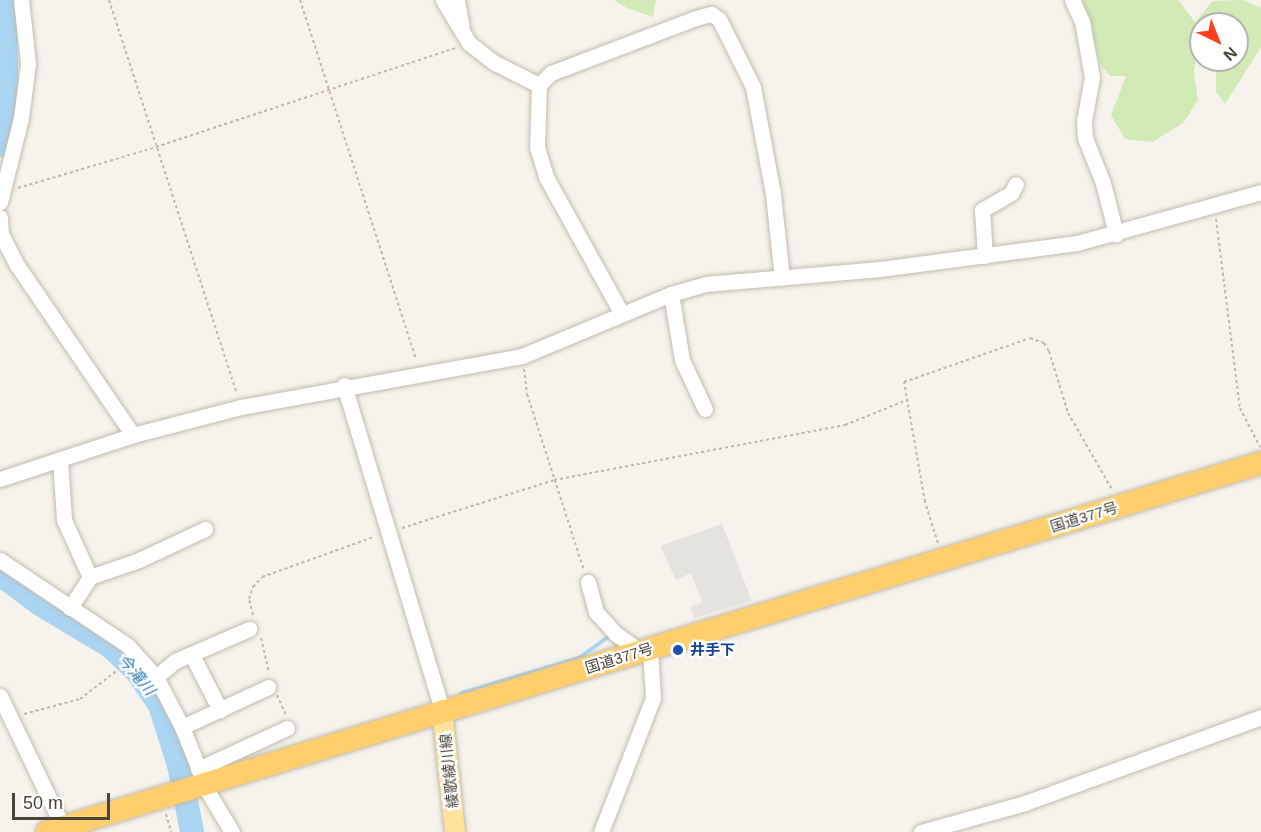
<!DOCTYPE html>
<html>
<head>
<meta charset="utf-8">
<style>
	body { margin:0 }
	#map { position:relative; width:1261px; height:832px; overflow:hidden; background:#f6f3ec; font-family:Helvetica,"Noto Sans JP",sans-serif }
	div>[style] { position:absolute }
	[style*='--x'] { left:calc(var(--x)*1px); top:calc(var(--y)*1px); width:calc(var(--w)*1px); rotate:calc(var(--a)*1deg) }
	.green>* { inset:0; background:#d2eab5 }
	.parking>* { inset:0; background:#e5e3e0 }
	.stream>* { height:4px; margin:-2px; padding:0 2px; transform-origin:2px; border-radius:2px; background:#a9d4f2 }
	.river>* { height:24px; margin:-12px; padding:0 12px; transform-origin:12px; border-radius:12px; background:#a9d4f2 }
	.path>* { height:2px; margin-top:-1px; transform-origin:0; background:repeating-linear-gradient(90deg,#c4b79f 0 3px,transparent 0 6px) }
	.roads { filter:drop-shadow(0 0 2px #c2bbae) drop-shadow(0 0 2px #c2bbae) }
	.minor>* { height:15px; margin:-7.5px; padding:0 7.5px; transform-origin:7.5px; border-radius:7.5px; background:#fff }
	.major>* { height:20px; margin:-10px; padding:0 10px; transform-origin:10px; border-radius:10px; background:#ffe39c }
	.highway>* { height:22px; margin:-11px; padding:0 11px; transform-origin:11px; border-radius:11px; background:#ffcf6e }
	.dots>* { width:16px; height:16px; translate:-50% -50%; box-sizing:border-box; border:3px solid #fff; border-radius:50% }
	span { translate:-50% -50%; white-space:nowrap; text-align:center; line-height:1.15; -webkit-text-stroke:4.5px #fff; paint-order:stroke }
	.street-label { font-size:15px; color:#4b4439 }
	.transit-label { font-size:15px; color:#164399; font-weight:700 }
	.left { translate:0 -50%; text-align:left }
	.water-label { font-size:16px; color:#2e7ab2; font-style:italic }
	.north { position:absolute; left:1189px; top:12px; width:60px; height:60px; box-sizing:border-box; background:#fff; border:2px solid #b7b4b0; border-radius:50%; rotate:137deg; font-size:16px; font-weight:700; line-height:24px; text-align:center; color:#4b4439 }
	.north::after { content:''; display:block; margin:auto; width:21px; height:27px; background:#fc3f1d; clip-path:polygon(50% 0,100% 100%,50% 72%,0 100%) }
	.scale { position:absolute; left:12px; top:793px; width:98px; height:27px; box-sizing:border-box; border:3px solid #4b4439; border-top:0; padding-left:8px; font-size:18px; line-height:21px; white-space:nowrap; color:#4b4439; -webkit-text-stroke:4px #fff; paint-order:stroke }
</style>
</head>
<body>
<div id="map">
	<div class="green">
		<i style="clip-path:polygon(614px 0,656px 0,653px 17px,627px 8px)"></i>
		<i style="clip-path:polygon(1083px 0,1178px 0,1195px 22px,1213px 1px,1243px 0,1261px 8px,1261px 47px,1225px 104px,1216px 92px,1216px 73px,1205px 60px,1237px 60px,1237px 24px,1201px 24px,1201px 56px,1196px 51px,1194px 73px,1198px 100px,1183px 123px,1152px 142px,1125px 139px,1111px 115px,1126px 76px,1110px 76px,1100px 64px)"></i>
	</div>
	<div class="parking">
		<i style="clip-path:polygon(722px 524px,752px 601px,694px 618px,690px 607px,702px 602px,691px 573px,676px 580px,660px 546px)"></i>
	</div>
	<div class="stream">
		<i style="--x:462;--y:693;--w:122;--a:-16.7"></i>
		<i style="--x:579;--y:658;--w:39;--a:-36"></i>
	</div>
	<div class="river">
		<i style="--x:0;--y:145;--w:15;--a:-62"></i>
		<i style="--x:7;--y:132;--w:132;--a:-90.9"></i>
		<i style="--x:0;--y:574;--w:50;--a:36.9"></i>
		<i style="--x:40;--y:604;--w:82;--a:31"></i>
		<i style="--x:110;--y:646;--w:34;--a:43"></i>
		<i style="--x:135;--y:669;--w:44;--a:55.2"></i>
		<i style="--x:160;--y:705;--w:63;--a:72.4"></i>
		<i style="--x:179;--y:765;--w:68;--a:79"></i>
	</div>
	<div class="path">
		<i style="--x:109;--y:0;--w:414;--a:72"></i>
		<i style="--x:300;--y:0;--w:378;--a:72.1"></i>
		<i style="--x:18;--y:188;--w:144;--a:-16.5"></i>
		<i style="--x:156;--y:147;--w:315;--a:-18.3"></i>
		<i style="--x:1216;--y:219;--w:191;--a:82.8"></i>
		<i style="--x:1240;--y:408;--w:44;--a:62.9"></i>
		<i style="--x:524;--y:369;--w:25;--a:83"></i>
		<i style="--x:527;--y:394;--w:185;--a:72.1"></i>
		<i style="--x:402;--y:528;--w:159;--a:-17.5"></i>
		<i style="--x:554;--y:480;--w:296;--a:-10.7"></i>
		<i style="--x:845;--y:425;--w:67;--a:-22"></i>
		<i style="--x:938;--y:543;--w:43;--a:-107.6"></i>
		<i style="--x:925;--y:502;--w:122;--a:-99.9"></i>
		<i style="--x:904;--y:382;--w:133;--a:-19.2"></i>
		<i style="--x:1030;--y:338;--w:15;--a:20"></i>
		<i style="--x:1044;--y:343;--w:9;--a:58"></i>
		<i style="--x:1049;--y:351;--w:65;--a:73"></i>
		<i style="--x:1068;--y:413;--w:90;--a:60"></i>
		<i style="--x:253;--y:615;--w:16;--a:-104"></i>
		<i style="--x:249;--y:599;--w:13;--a:-72"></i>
		<i style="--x:253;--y:587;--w:13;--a:-48"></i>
		<i style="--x:262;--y:577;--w:119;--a:-19.7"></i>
		<i style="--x:261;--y:638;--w:36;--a:77"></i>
		<i style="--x:277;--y:695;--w:22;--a:66"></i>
		<i style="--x:24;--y:714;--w:58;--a:-15"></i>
		<i style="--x:80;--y:699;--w:49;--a:-37.6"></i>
		<i style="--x:166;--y:814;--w:19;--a:74"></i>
	</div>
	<div class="roads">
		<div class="minor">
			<i style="--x:443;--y:0;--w:50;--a:58.8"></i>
			<i style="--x:469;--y:43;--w:33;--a:38"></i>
			<i style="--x:495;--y:63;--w:49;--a:26.6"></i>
			<i style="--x:539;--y:85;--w:62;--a:91.8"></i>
			<i style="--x:537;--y:147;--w:31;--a:73"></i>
			<i style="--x:546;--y:177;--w:157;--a:61"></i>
			<i style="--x:457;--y:0;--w:27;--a:80"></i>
			<i style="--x:1072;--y:0;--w:23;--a:65"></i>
			<i style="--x:1082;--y:21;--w:57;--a:79.9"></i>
			<i style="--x:1092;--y:77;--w:45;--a:100.3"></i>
			<i style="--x:1084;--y:121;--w:17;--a:87"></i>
			<i style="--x:1085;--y:138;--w:48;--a:68.2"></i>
			<i style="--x:1103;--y:183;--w:53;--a:75.7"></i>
			<i style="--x:539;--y:85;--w:17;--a:-45"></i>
			<i style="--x:551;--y:73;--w:155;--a:-20.8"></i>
			<i style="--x:696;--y:18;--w:16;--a:-15"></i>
			<i style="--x:711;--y:14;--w:9;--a:32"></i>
			<i style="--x:719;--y:19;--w:76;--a:63.4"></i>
			<i style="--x:753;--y:87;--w:109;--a:79.4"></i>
			<i style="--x:773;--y:194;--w:84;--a:83.9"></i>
			<i style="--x:0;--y:202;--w:87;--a:-76"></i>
			<i style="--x:21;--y:118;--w:55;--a:-82.7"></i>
			<i style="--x:28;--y:63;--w:63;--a:-96.3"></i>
			<i style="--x:0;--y:217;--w:17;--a:87"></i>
			<i style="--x:1;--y:234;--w:35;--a:63"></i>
			<i style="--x:17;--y:265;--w:206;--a:55.7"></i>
			<i style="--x:985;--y:256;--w:46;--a:-93.7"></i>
			<i style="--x:982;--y:210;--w:34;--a:-30"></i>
			<i style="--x:1011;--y:193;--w:10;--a:-61"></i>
			<i style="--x:671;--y:294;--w:67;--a:80.5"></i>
			<i style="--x:682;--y:360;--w:54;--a:64.9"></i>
			<i style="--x:344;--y:385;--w:339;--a:73.2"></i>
			<i style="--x:60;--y:459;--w:61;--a:86.2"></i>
			<i style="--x:64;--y:520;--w:63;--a:65.5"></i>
			<i style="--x:90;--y:577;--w:37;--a:123"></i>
			<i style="--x:0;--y:479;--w:140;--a:-18.3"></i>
			<i style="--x:133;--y:435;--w:112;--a:-14.5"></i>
			<i style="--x:241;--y:407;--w:286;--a:-10.3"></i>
			<i style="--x:522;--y:356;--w:161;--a:-22.6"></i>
			<i style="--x:671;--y:294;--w:35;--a:-16"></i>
			<i style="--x:705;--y:284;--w:176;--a:-4.9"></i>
			<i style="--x:880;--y:269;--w:199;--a:-7.5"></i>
			<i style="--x:1077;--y:243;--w:191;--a:-15.5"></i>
			<i style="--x:0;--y:560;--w:153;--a:33.8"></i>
			<i style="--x:127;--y:645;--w:43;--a:47.8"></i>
			<i style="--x:156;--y:677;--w:56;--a:62.5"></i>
			<i style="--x:182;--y:727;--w:70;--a:68.2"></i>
			<i style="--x:208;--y:792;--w:47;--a:59"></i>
			<i style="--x:90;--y:577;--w:52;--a:-19.1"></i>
			<i style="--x:139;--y:560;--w:73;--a:-25.2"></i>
			<i style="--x:588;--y:582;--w:31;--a:75"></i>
			<i style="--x:596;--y:612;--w:30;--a:48"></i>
			<i style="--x:616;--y:634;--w:29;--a:35"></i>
			<i style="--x:192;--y:655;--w:62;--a:63"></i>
			<i style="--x:156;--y:677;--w:25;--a:-40"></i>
			<i style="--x:175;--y:661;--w:81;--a:-23.4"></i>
			<i style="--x:0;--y:696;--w:145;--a:64.3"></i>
			<i style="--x:182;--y:727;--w:95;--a:-24.9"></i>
			<i style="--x:198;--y:769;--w:98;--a:-24.7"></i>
			<i style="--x:601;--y:832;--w:144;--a:-68.8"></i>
			<i style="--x:653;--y:698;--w:50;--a:-93.4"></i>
			<i style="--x:921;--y:832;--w:108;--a:-15.6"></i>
			<i style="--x:1025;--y:803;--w:251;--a:-20"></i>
		</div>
		<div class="major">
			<i style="--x:442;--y:710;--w:123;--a:83.9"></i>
		</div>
		<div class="highway">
			<i style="--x:47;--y:832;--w:1269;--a:-16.91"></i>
		</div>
	</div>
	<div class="dots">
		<i style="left:678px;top:650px;background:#1a4fb4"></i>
	</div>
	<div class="street-label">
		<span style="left:1084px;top:517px;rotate:-17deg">国道377号</span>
		<span style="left:619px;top:658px;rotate:-17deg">国道377号</span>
		<span style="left:449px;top:771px;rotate:-96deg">綾歌綾川線</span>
	</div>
	<div class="transit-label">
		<span class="left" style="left:690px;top:650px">井手下</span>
	</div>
	<div class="water-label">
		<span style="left:136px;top:675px;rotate:50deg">今滝川</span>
	</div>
	<div class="north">N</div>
	<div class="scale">50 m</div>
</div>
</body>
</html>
